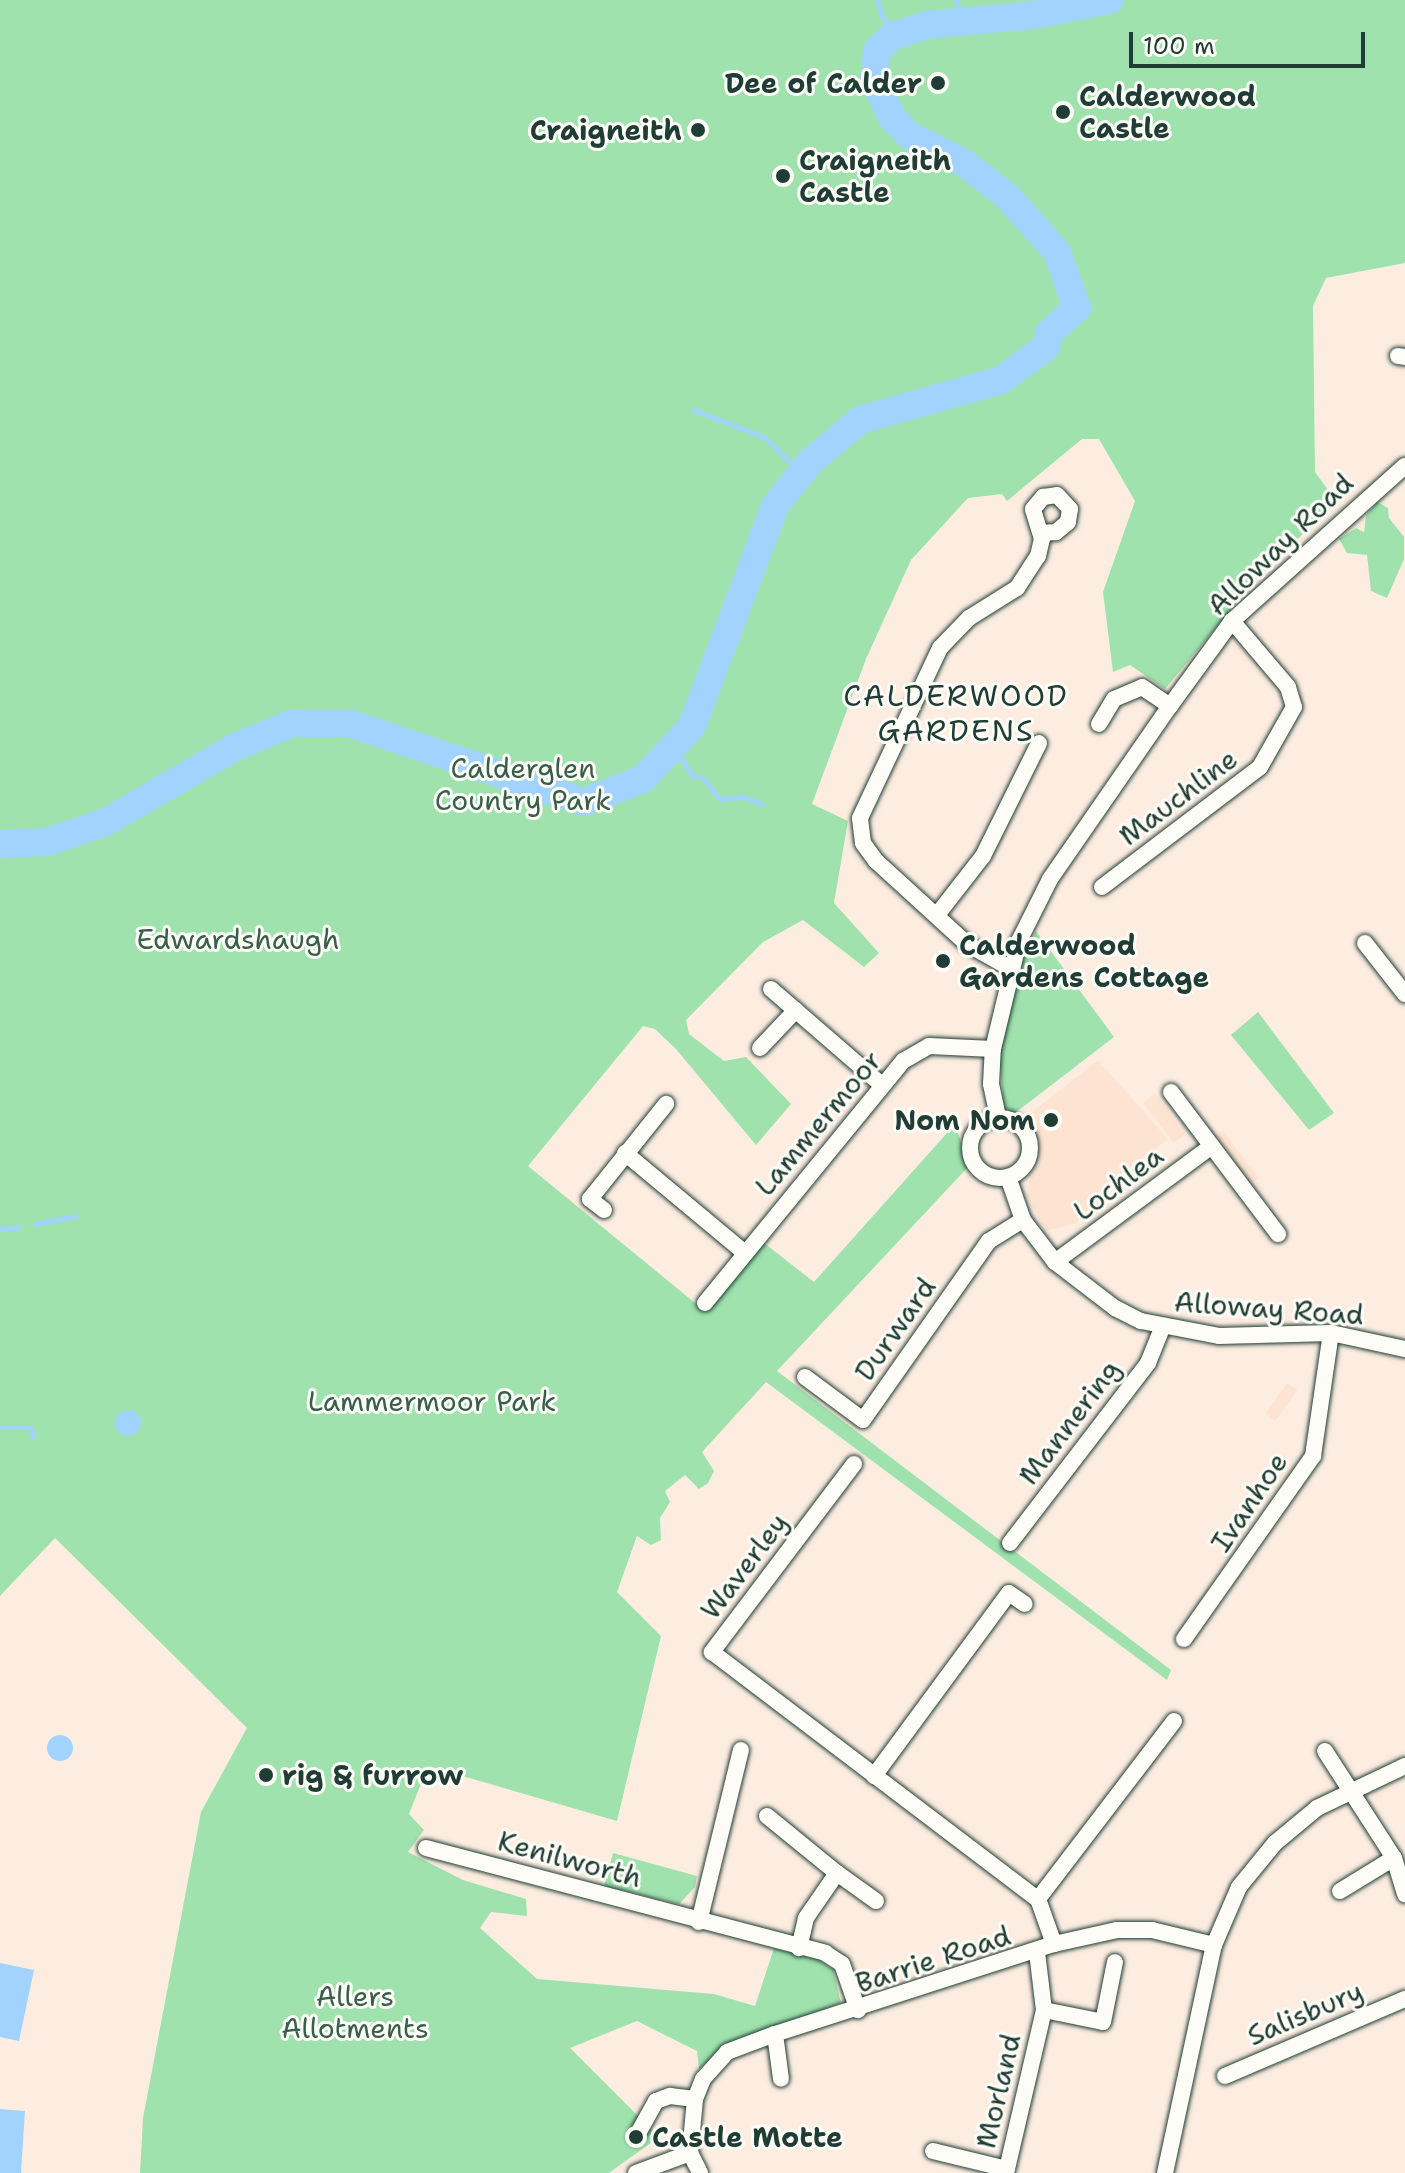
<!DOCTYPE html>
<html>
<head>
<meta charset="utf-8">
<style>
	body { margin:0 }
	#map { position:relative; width:1405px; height:2173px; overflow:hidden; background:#fdede1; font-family:"Shantell Sans",sans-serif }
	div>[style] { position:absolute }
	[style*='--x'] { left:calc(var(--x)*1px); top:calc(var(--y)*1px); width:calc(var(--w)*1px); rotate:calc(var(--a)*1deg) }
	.built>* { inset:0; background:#fde3d2 }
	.green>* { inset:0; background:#9fe2ad }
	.water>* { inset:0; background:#a2d3ff }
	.round { border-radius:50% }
	.stream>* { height:5px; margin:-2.5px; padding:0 2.5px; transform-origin:2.5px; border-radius:2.5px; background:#a2d3ff }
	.river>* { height:28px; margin:-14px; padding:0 14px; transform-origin:14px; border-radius:14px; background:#a2d3ff }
	.roads { filter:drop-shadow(0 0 2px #1f3d34) drop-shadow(0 0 2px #1f3d34) }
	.minor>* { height:16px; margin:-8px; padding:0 8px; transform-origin:8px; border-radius:8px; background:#fdfcf7 }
	.minor>.ring { margin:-8px; padding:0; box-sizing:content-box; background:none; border:16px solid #fdfcf7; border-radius:50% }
	.dots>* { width:22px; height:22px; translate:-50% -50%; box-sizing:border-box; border:4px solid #fdfcf7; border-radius:50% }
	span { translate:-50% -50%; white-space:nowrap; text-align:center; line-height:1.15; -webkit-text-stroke:6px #fdfcf7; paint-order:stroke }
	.poi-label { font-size:28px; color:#1f3d34; font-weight:700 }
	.right { translate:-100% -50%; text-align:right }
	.left { translate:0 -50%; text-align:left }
	.street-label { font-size:28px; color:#1f3d34 }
	.park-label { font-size:28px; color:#395e4c }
	.neighbourhood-label { font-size:30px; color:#1f3d34; letter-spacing:2px }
	.scale { position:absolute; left:1129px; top:32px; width:236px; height:36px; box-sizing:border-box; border:4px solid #1f3d34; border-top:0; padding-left:10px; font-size:24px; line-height:28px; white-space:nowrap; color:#1f3d34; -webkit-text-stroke:6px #fdfcf7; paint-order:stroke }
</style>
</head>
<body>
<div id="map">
	<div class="built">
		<i style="clip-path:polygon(1098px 1060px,1168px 1139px,1100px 1191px,1108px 1201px,1074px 1224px,1046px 1231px,1027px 1196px,1037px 1135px,1026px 1117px)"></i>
		<i style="clip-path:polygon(1155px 1094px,1185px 1134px,1174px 1143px,1143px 1103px)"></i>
		<i style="clip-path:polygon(1223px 1131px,1259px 1178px,1248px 1187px,1212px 1138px)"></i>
		<i style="clip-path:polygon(1287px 1383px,1298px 1390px,1275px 1421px,1265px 1414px)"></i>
	</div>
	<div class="green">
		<i style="clip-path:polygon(0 0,1405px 0,1405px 263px,1326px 278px,1313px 306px,1315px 472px,1329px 491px,1329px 509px,1257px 578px,1165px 689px,1130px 665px,1113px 672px,1103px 592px,1135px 501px,1099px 439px,1082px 439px,1007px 501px,1002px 494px,968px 498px,911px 560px,866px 659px,812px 804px,848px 821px,834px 903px,879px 953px,864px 967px,803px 920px,763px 942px,686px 1020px,689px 1034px,724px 1061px,746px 1057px,791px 1104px,756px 1145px,676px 1049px,655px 1029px,643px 1026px,528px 1166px,706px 1312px,764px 1243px,814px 1282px,955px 1124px,969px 1166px,777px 1371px,1171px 1670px,1167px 1680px,766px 1382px,702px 1452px,714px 1471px,708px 1483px,699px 1489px,685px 1475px,665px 1491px,670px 1502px,660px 1518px,661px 1540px,651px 1545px,637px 1536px,617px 1592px,661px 1636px,617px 1821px,428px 1766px,409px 1814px,424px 1830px,408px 1852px,463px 1880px,526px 1899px,527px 1916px,491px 1912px,480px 1928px,537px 1979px,714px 1994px,755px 2006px,774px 1948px,817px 1959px,833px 1970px,841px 2003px,760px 2032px,718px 2052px,699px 2069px,697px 2051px,637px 2021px,570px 2048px,659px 2137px,609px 2173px,140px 2173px,143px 2118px,201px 1812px,247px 1728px,55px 1538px,0 1596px)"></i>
		<i style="clip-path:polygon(1377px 502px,1388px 508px,1389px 518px,1404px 537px,1404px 559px,1387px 598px,1371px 591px,1367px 555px,1347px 553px,1339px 539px,1356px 528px,1364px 532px,1366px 516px)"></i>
		<i style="clip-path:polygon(1036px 931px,1114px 1037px,1015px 1113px,1004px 1107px,999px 1055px,1016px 973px)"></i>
		<i style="clip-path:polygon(1258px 1012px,1334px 1113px,1309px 1130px,1231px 1035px)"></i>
		<i style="clip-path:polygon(613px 1853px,697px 1876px,695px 1887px,679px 1904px,604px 1886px)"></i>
	</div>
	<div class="water">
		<i class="round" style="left:115px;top:1410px;width:26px;height:26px"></i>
		<i class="round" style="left:47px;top:1735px;width:26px;height:26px"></i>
		<i style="clip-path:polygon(0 1963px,34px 1970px,19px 2041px,0 2037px)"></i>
		<i style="clip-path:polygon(0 2109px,25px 2111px,21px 2173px,0 2173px)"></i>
	</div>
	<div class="stream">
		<i style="--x:877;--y:0;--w:19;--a:72"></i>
		<i style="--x:883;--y:18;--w:23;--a:38"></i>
		<i style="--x:956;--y:0;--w:17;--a:73"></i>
		<i style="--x:694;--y:410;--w:75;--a:21.1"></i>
		<i style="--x:764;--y:437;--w:52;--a:44.2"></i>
		<i style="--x:668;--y:752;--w:17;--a:28"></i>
		<i style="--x:683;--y:760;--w:18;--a:61"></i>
		<i style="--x:692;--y:776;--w:10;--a:6"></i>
		<i style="--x:702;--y:777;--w:28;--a:51"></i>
		<i style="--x:720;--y:799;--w:24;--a:-5"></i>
		<i style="--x:744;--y:797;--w:19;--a:21"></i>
		<i style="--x:35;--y:1224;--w:41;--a:-11.3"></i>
		<i style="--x:0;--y:1229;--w:19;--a:-6"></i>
		<i style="--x:0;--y:1427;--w:30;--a:0"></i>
		<i style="--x:30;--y:1427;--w:10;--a:73"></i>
	</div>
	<div class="river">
		<i style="--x:0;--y:844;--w:47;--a:-2.4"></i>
		<i style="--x:47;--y:842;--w:62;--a:-18.7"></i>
		<i style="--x:106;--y:822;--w:149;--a:-30.2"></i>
		<i style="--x:235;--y:747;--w:63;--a:-22.5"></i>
		<i style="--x:293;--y:723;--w:55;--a:0"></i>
		<i style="--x:348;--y:723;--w:249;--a:18.5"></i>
		<i style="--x:584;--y:802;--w:63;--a:-21.3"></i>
		<i style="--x:643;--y:779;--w:72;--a:-47.2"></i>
		<i style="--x:692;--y:726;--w:235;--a:-69.3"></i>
		<i style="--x:775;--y:506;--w:56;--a:-51.5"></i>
		<i style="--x:810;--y:462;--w:65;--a:-40"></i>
		<i style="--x:860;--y:420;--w:147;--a:-15.8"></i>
		<i style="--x:1001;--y:380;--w:56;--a:-36.3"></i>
		<i style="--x:1046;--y:347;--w:14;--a:-78"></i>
		<i style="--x:1049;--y:333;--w:38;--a:-42"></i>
		<i style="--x:1077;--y:308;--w:59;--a:-109.7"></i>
		<i style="--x:1057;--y:252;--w:75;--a:-131.8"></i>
		<i style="--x:1007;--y:196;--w:54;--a:-142.5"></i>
		<i style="--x:964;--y:163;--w:62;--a:-153"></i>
		<i style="--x:909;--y:135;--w:23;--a:-135"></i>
		<i style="--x:893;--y:119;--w:43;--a:-116"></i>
		<i style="--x:874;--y:80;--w:29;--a:-84"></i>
		<i style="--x:877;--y:51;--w:20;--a:-45"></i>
		<i style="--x:891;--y:37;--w:37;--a:-19"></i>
		<i style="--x:926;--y:25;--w:108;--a:-5.3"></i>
		<i style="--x:1034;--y:15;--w:77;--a:-11.2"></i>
	</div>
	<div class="roads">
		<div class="minor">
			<i style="--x:1398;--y:356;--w:7;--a:8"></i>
			<i style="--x:1099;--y:724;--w:29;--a:-59"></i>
			<i style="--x:1114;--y:699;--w:30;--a:-23"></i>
			<i style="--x:1142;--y:687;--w:34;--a:34"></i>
			<i style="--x:1170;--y:706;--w:105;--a:-53.9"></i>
			<i style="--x:1232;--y:621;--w:232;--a:-41.9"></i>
			<i style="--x:1102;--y:887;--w:198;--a:-37.2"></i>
			<i style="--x:1260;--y:767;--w:69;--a:-60.5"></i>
			<i style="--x:1294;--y:707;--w:21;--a:-107"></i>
			<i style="--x:1288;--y:687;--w:87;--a:-130.3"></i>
			<i style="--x:937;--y:915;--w:75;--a:-52.1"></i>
			<i style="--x:983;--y:856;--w:126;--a:-63.6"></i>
			<i style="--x:1365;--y:943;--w:65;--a:51.9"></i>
			<i style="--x:1010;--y:968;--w:49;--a:-150.8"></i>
			<i style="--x:967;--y:944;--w:123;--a:-137.6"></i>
			<i style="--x:876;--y:861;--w:22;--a:-126"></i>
			<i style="--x:863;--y:843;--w:25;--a:-97"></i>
			<i style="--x:860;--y:818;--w:188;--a:-64.8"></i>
			<i style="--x:940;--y:648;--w:42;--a:-46"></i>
			<i style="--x:969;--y:618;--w:57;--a:-32"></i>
			<i style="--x:1017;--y:588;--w:38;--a:-57"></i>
			<i style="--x:1038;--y:556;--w:17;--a:-77"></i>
			<i style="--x:1042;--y:539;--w:31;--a:-107"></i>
			<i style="--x:1033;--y:509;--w:16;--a:-50"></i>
			<i style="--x:1043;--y:497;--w:14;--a:-8"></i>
			<i style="--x:1057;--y:495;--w:19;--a:47"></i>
			<i style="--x:1070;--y:509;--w:13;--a:99"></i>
			<i style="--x:1068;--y:522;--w:16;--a:140"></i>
			<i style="--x:1056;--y:532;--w:15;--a:176"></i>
			<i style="--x:771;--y:989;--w:147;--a:40.9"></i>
			<i style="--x:760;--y:1048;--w:52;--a:-46.5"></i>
			<i style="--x:1171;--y:1092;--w:178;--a:53"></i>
			<i style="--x:998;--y:1117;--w:34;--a:-102"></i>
			<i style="--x:991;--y:1084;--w:35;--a:-87"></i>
			<i style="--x:993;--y:1049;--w:111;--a:-76.5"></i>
			<i style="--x:1019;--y:941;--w:69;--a:-63.4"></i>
			<i style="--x:1050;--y:879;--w:211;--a:-55.3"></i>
			<i class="ring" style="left:970px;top:1118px;width:44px;height:44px"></i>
			<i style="--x:625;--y:1153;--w:156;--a:39.8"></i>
			<i style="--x:1008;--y:1177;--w:46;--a:70.8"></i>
			<i style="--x:1023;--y:1220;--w:53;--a:52.7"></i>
			<i style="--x:1055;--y:1262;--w:76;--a:37.5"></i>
			<i style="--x:1115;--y:1308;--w:29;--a:27"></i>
			<i style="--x:1141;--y:1321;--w:79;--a:10.9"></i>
			<i style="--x:1219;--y:1336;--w:112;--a:-1.5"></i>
			<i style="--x:1331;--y:1333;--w:76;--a:12.2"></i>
			<i style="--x:604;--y:1210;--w:18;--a:-142"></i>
			<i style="--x:590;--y:1199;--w:122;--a:-51.3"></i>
			<i style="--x:1055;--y:1262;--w:195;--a:-36.5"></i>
			<i style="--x:705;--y:1303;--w:313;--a:-50.7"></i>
			<i style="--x:903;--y:1061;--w:30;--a:-30"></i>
			<i style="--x:929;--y:1046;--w:64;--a:2.7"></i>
			<i style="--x:805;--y:1377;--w:72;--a:36.6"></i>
			<i style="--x:863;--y:1420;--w:219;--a:-54.9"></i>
			<i style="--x:989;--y:1241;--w:40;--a:-32"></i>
			<i style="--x:854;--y:1464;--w:236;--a:127.1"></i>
			<i style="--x:712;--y:1652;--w:409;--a:37.2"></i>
			<i style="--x:1038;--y:1899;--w:48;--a:70.4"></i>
			<i style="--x:1010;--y:1543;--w:227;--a:-52.5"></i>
			<i style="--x:1148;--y:1363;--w:38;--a:-68"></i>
			<i style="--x:1184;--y:1639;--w:224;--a:-54.8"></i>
			<i style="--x:1313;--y:1456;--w:124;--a:-81.7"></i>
			<i style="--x:1325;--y:1751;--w:127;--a:57.2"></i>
			<i style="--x:1394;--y:1858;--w:38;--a:73"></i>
			<i style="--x:874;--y:1776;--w:227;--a:-53.6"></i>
			<i style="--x:1009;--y:1593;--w:19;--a:35"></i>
			<i style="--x:767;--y:1816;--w:90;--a:39.2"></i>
			<i style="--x:837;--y:1873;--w:55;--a:124.6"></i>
			<i style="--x:806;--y:1918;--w:31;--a:103"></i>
			<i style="--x:426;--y:1848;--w:413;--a:14.7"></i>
			<i style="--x:825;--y:1953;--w:20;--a:33"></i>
			<i style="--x:842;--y:1964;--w:49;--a:70.8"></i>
			<i style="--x:837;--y:1873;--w:48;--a:35.7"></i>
			<i style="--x:1340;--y:1891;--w:63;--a:-31.4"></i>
			<i style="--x:1038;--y:1899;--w:224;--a:-52.6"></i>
			<i style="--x:699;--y:1922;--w:177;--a:-76.3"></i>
			<i style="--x:1044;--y:2010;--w:60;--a:11.5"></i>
			<i style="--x:1103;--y:2022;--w:61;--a:-78.7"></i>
			<i style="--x:775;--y:2034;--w:45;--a:82.4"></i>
			<i style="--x:1225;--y:2076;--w:196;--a:-23.2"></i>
			<i style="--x:695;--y:2099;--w:54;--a:95.3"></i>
			<i style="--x:690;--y:2153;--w:22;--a:63"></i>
			<i style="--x:636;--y:2137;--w:41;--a:-60.9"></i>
			<i style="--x:656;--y:2101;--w:15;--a:-20"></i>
			<i style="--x:670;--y:2096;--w:25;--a:7"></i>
			<i style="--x:695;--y:2099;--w:22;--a:-68"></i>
			<i style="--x:703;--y:2079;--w:36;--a:-48"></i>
			<i style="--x:727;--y:2052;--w:51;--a:-20.6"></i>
			<i style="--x:775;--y:2034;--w:293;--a:-17.9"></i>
			<i style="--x:1054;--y:1944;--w:65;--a:-12.5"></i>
			<i style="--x:1117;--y:1930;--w:35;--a:0"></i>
			<i style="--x:1152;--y:1930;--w:64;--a:13.6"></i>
			<i style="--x:933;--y:2151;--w:76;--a:13.7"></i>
			<i style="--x:1007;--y:2169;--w:163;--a:-76.9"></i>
			<i style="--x:1044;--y:2010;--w:58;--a:-96.9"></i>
			<i style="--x:636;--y:2173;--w:58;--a:-20.3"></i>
			<i style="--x:1165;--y:2173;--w:233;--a:-77.9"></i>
			<i style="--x:1214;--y:1945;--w:63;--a:-66.7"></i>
			<i style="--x:1239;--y:1887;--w:57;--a:-50.7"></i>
			<i style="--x:1275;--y:1843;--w:55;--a:-39.8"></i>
			<i style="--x:1317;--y:1808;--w:98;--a:-25.5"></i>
		</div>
	</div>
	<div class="dots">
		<i style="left:938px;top:83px;background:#1f3d34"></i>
		<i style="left:1063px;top:112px;background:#1f3d34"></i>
		<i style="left:698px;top:130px;background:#1f3d34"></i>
		<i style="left:783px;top:176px;background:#1f3d34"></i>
		<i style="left:943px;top:961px;background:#1f3d34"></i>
		<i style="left:1051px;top:1120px;background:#1f3d34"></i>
		<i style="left:266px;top:1775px;background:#1f3d34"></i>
		<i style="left:636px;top:2137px;background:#1f3d34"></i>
	</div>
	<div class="poi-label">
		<span class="right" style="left:922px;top:83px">Dee of Calder</span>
		<span class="left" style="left:1079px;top:112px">Calderwood<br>Castle</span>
		<span class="right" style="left:682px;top:130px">Craigneith</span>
		<span class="left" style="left:799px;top:176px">Craigneith<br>Castle</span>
		<span class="left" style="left:959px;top:961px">Calderwood<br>Gardens Cottage</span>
		<span class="right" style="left:1035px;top:1120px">Nom Nom</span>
		<span class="left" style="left:282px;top:1775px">rig &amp; furrow</span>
		<span class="left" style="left:652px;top:2137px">Castle Motte</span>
	</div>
	<div class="street-label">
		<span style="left:1280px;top:544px;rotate:-44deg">Alloway Road</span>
		<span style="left:1178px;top:797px;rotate:-37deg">Mauchline</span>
		<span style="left:818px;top:1123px;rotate:-50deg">Lammermoor</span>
		<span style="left:1118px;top:1183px;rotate:-37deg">Lochlea</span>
		<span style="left:1269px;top:1308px;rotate:4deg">Alloway Road</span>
		<span style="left:895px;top:1329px;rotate:-55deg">Durward</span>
		<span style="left:1069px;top:1422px;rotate:-53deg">Mannering</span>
		<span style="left:1249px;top:1502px;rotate:-56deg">Ivanhoe</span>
		<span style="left:744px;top:1566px;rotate:-53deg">Waverley</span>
		<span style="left:570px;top:1859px;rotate:15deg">Kenilworth</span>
		<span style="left:933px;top:1959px;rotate:-18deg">Barrie Road</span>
		<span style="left:1305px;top:2013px;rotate:-23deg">Salisbury</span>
		<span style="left:998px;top:2091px;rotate:-77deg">Morland</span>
	</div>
	<div class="park-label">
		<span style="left:523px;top:784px">Calderglen<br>Country Park</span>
		<span style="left:238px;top:939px">Edwardshaugh</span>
		<span style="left:432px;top:1401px">Lammermoor Park</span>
		<span style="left:355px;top:2012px">Allers<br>Allotments</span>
	</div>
	<div class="neighbourhood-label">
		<span style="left:956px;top:713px">CALDERWOOD<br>GARDENS</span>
	</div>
	<div class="scale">100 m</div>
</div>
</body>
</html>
